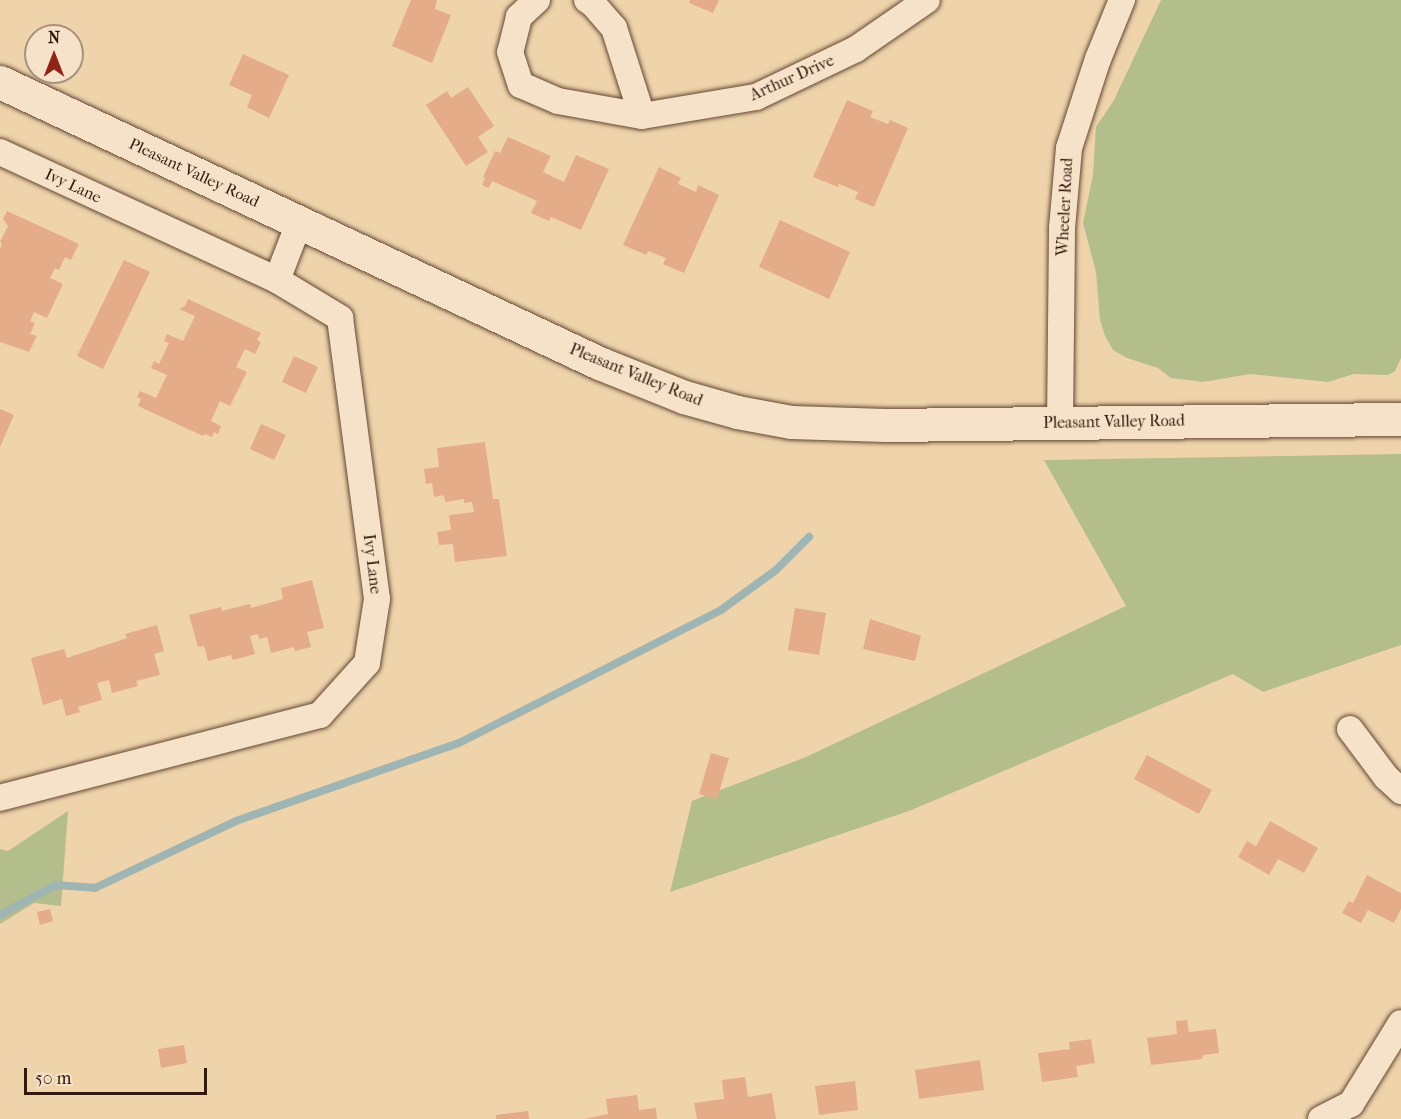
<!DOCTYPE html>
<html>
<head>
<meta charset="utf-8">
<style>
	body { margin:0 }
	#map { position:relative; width:1401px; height:1119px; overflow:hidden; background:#efd3aa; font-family:"IM FELL French Canon",serif }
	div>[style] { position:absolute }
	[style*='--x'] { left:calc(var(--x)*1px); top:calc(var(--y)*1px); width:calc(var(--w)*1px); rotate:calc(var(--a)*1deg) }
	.green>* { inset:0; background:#b4be8c }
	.stream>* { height:8px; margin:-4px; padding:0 4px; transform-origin:4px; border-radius:4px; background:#9eb5b4 }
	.building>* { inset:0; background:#e5ac8a }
	.roads { filter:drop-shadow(0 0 2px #614835) drop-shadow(0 0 2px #614835) }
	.street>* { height:26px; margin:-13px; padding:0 13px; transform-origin:13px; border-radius:13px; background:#f5e2c8 }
	.secondary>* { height:33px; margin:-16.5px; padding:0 16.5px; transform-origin:16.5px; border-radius:16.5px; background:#f5e2c8 }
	span { translate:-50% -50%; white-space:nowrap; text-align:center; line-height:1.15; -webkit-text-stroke:5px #f5e2c8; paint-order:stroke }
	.street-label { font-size:16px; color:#32190e }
	.north { position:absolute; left:24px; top:24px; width:60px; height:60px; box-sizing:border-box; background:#f5e2c8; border:2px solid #a7927e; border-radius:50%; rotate:0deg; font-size:16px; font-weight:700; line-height:24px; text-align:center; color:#32190e }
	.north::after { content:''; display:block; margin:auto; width:21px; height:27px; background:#8f2418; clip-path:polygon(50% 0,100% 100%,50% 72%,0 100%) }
	.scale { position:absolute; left:24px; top:1068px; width:183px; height:27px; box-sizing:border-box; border:3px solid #32190e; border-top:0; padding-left:8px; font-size:18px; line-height:21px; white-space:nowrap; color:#32190e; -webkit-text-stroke:4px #f5e2c8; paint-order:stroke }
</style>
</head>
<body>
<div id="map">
	<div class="green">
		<i style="clip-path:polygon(1161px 0,1401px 0,1401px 358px,1395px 371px,1388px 375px,1354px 374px,1328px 382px,1250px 374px,1203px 382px,1171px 378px,1158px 368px,1127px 358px,1113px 350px,1105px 336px,1100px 320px,1096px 272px,1083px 223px,1093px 175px,1096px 127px,1114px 100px)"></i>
		<i style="clip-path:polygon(1401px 454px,1401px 645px,1263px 692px,1233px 674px,909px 811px,670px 892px,692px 801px,806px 757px,1126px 606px,1044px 460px)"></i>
		<i style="clip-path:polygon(68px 811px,61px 906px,34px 903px,0 924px,0 849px,8px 851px)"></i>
	</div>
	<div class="stream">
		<i style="--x:0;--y:915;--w:64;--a:-28.2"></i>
		<i style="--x:56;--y:885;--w:39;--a:4"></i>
		<i style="--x:95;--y:888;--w:156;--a:-25.4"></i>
		<i style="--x:236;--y:821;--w:236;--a:-19.3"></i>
		<i style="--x:459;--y:743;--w:294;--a:-26.9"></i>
		<i style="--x:721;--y:610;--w:68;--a:-36"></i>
		<i style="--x:776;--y:570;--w:47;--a:-45"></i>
	</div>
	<div class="building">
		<i style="clip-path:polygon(411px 0,437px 0,435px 9px,451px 15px,432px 63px,392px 46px)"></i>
		<i style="clip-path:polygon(690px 0,719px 0,713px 13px,689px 3px)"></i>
		<i style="clip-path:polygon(243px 54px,289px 75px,269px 118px,247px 107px,252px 95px,229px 85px)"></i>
		<i style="clip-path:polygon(468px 87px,494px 126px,478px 137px,488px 152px,466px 166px,426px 105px,447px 91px,451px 98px)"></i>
		<i style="clip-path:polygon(847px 100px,873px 111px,870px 117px,888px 124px,890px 120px,908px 128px,874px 207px,855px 199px,858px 192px,839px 184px,838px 187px,813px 177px)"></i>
		<i style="clip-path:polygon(508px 137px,551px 156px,543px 172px,564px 182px,576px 155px,609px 169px,581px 230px,551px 217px,549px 221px,531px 213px,537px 201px,492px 181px,489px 188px,482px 185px,485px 178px,483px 177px,495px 151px,500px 153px)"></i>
		<i style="clip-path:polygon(659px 167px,681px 178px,678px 184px,696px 192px,698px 185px,719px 195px,684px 273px,663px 264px,666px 258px,648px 251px,646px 255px,623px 245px)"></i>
		<i style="clip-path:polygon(7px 211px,79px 244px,71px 260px,65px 257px,59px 270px,55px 268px,50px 278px,63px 284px,47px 318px,34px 312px,30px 321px,35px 323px,30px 334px,37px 336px,29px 352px,0 342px,0 249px,2px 244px,0 242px,8px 226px,3px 219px)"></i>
		<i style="clip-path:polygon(780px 220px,850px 252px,829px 299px,759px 267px)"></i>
		<i style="clip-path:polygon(124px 260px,150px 272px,103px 369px,77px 356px)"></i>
		<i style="clip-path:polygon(188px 299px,261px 333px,257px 340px,261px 342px,255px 354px,245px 349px,236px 367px,247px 372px,230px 406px,220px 401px,211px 421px,221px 426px,218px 434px,214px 432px,212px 437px,205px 434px,203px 436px,138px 406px,141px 399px,137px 397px,140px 391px,156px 398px,167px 375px,151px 368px,154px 361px,159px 364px,169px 343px,164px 341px,167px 334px,183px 341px,195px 316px,179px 309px,185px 306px)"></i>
		<i style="clip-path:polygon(294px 356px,318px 367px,306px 393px,282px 382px)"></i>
		<i style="clip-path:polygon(0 409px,14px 415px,0 447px)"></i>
		<i style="clip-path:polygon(261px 424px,286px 435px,274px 460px,250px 449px)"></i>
		<i style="clip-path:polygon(485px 442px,493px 499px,499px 499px,507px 556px,455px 562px,453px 544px,439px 545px,437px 532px,451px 530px,449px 515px,474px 512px,472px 502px,464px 503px,464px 499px,445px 502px,444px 495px,434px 497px,432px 483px,426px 484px,424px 469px,439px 467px,437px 448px)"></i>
		<i style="clip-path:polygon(312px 580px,324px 628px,307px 632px,311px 647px,295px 651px,294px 647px,271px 653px,267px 637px,259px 639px,258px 634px,250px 636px,255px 654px,233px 660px,231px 655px,208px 661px,204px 646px,198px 647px,189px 615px,221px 607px,222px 611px,250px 604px,251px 608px,283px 599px,281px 588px)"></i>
		<i style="clip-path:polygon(795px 608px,826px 613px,819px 655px,788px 650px)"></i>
		<i style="clip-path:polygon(870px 619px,921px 636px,915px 661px,863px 649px)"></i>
		<i style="clip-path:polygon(157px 625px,164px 651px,154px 654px,160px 675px,136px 681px,138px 686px,112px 693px,109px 680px,97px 683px,102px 700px,78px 707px,80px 712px,66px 716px,62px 699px,43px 705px,31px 658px,64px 649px,67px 658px,127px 638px,125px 634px)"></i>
		<i style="clip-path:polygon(711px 753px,729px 758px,717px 799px,699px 794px)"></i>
		<i style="clip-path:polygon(1147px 755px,1212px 790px,1199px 814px,1134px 779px)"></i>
		<i style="clip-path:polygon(1270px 821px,1318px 848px,1304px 873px,1278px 859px,1269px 875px,1238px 857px,1247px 841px,1256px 846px)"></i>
		<i style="clip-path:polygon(1367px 875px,1401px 893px,1401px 909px,1394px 923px,1368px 910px,1361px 923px,1342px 913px,1349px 901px,1353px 903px)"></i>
		<i style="clip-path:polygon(50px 909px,53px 921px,40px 925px,37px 912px)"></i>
		<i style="clip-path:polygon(1187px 1020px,1189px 1032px,1216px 1029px,1219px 1053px,1203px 1055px,1202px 1059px,1151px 1065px,1147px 1038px,1177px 1034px,1176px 1021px)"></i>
		<i style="clip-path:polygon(1091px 1039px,1095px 1063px,1076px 1066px,1078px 1077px,1042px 1082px,1038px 1053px,1070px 1049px,1069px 1042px)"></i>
		<i style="clip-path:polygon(184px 1045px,187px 1063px,161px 1068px,158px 1049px)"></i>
		<i style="clip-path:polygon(980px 1060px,984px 1090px,919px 1099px,915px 1070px)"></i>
		<i style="clip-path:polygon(745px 1077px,748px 1097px,772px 1093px,776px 1119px,697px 1119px,694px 1103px,724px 1099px,722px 1080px)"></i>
		<i style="clip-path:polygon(855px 1081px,858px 1110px,819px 1115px,815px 1086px)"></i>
		<i style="clip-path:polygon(637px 1095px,639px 1110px,656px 1108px,657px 1119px,584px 1119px,608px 1114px,606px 1099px)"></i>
		<i style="clip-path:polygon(528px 1111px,529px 1119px,496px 1119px,496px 1115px)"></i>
	</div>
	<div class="roads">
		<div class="street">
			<i style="--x:537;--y:0;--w:25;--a:137"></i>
			<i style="--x:519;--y:17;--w:36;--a:104"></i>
			<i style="--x:510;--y:52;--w:35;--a:72"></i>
			<i style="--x:521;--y:85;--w:40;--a:23.4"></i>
			<i style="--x:558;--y:101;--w:85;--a:10.1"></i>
			<i style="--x:642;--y:116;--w:116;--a:-9.5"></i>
			<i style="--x:756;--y:97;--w:111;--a:-25.6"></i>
			<i style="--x:856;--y:49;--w:86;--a:-34.6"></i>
			<i style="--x:587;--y:0;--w:7;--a:34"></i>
			<i style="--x:593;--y:4;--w:32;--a:49"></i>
			<i style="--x:614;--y:28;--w:92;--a:72.3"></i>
			<i style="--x:0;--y:152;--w:305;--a:24.8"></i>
			<i style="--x:277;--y:280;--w:74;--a:31.1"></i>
			<i style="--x:340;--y:318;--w:283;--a:82.5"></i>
			<i style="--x:377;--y:599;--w:65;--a:98.9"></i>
			<i style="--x:367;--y:663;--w:70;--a:132.1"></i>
			<i style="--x:320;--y:715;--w:331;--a:165.5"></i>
			<i style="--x:277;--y:280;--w:61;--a:-68.9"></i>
			<i style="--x:1060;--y:423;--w:195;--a:-89.4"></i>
			<i style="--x:1062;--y:228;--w:80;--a:-85"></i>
			<i style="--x:1069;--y:148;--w:94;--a:-72"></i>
			<i style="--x:1098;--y:59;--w:64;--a:-67.9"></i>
			<i style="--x:1350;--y:729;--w:60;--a:53.1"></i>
			<i style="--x:1386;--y:777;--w:21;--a:43"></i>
			<i style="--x:1321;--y:1119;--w:34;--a:-27"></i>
			<i style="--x:1351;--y:1104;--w:95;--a:-58.3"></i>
		</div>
		<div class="secondary">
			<i style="--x:0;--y:82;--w:662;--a:25.13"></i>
			<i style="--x:599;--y:363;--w:92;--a:21.8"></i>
			<i style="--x:684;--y:397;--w:55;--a:15.8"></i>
			<i style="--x:737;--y:412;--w:55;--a:10.5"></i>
			<i style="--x:791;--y:422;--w:94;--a:1.8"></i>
			<i style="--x:885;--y:425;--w:516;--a:-0.67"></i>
		</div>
	</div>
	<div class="street-label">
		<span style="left:792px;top:78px;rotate:-24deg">Arthur Drive</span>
		<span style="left:194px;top:173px;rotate:25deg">Pleasant Valley Road</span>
		<span style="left:73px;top:186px;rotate:25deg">Ivy Lane</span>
		<span style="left:1065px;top:207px;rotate:-87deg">Wheeler Road</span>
		<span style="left:636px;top:375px;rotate:22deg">Pleasant Valley Road</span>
		<span style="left:1114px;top:422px;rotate:-1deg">Pleasant Valley Road</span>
		<span style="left:372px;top:564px;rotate:83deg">Ivy Lane</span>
	</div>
	<div class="north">N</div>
	<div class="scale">50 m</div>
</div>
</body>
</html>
